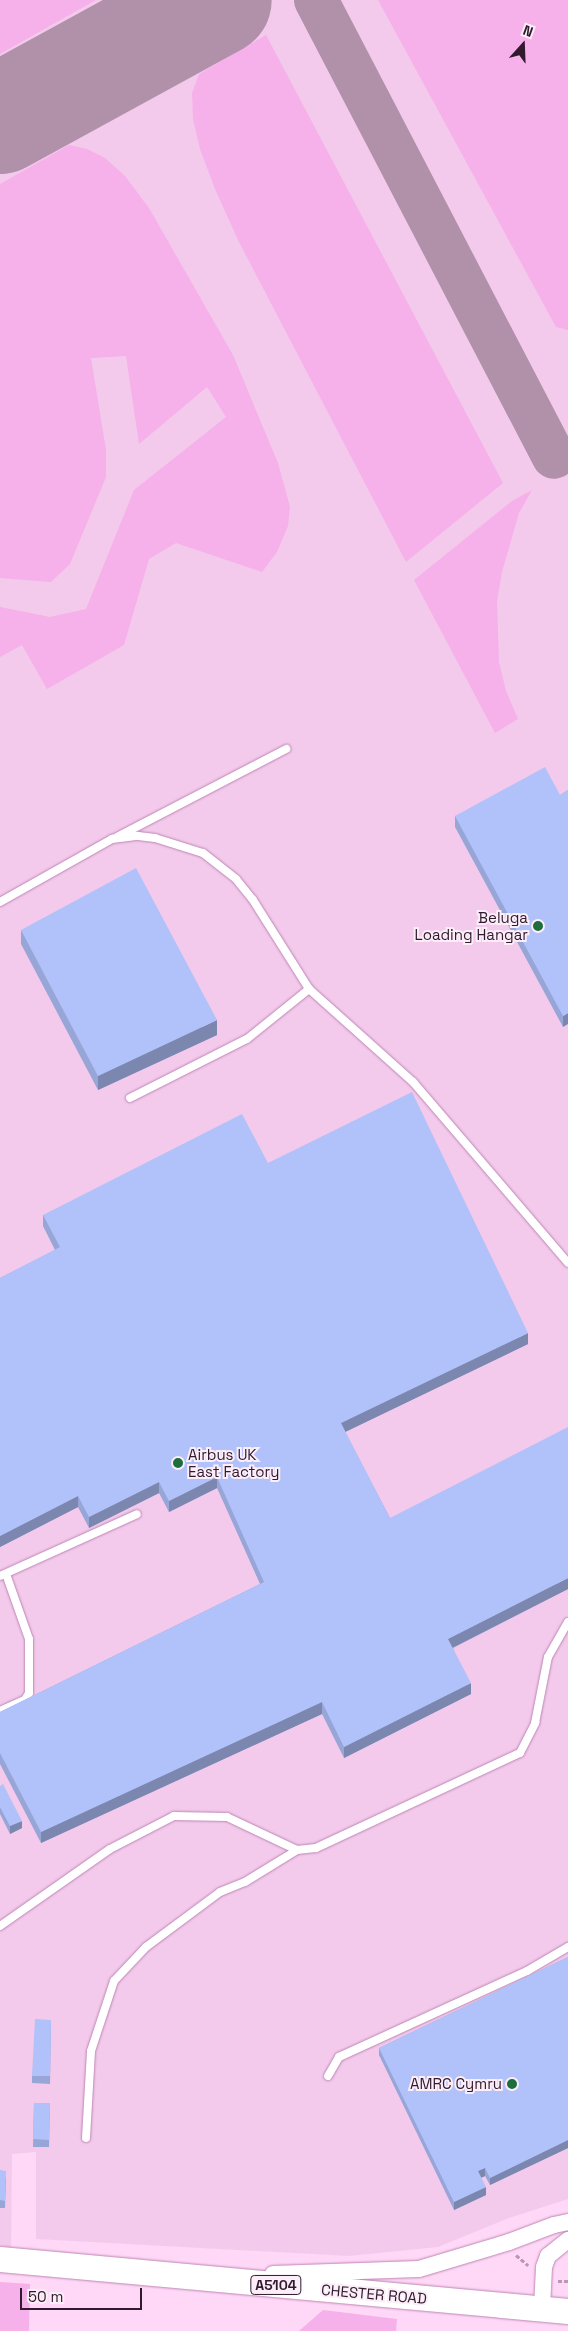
<!DOCTYPE html>
<html>
<head>
<meta charset="utf-8">
<style>
	body { margin:0 }
	#map { position:relative; width:568px; height:2331px; overflow:hidden; background:#fed8f6; font-family:"Space Grotesk",sans-serif }
	div>[style] { position:absolute }
	[style*='--x'] { left:calc(var(--x)*1px); top:calc(var(--y)*1px); width:calc(var(--w)*1px); rotate:calc(var(--a)*1deg) }
	.built>* { inset:0; background:#f3caeb }
	.green>* { inset:0; background:#f6b0ea }
	.taxiway>* { height:44px; margin:-22px; padding:0 22px; transform-origin:22px; border-radius:22px; background:#b190aa }
	.runway>* { height:110px; margin:-55px; padding:0 55px; transform-origin:55px; border-radius:55px; background:#b190aa }
	.path>* { height:3px; margin-top:-1.5px; transform-origin:0; background:repeating-linear-gradient(90deg,#b998b2 0 4px,transparent 0 6.5px) }
	.roads { filter:drop-shadow(0 0 1px #be85b5) drop-shadow(0 0 1px #be85b5) }
	.service>* { height:8px; margin:-4px; padding:0 4px; transform-origin:4px; border-radius:4px; background:#fff }
	.minor>* { height:16px; margin:-8px; padding:0 8px; transform-origin:8px; border-radius:8px; background:#fff }
	.primary>* { height:25px; margin:-12.5px; padding:0 12.5px; transform-origin:12.5px; border-radius:12.5px; background:#fff }
	.wall>* { inset:0; background:#98a6d7 }
	.shaded-wall>* { inset:0; background:#7c87af }
	.building>* { inset:0; background:#b1c1fa }
	.dots>* { width:14px; height:14px; translate:-50% -50%; box-sizing:border-box; border:2px solid #fbeef8; border-radius:50% }
	span { translate:-50% -50%; white-space:nowrap; text-align:center; line-height:1.15; -webkit-text-stroke:4px #fbeef8; paint-order:stroke }
	.shield-label span { padding:1px 4px; background:#fbeef8; border:1px solid; border-radius:4px; -webkit-text-stroke-width:0 }
	.shield-label { font-size:14px; color:#311a2d; font-weight:700 }
	.poi-label { font-size:15px; color:#311a2d }
	.right { translate:-100% -50%; text-align:right }
	.left { translate:0 -50%; text-align:left }
	.street-label { font-size:15px; color:#311a2d }
	.north { position:absolute; left:498px; top:20px; width:50px; height:50px; -webkit-text-stroke:4px #fbeef8; paint-order:stroke; rotate:20deg; font-size:14px; font-weight:700; line-height:20px; text-align:center; color:#311a2d }
	.north::after { content:''; display:block; margin:auto; width:18px; height:22px; background:#311a2d; clip-path:polygon(50% 0,100% 100%,50% 72%,0 100%) }
	.scale { position:absolute; left:20px; top:2288px; width:122px; height:22px; box-sizing:border-box; border:2px solid #311a2d; border-top:0; padding-left:6px; font-size:15px; line-height:18px; white-space:nowrap; color:#311a2d; -webkit-text-stroke:4px #fbeef8; paint-order:stroke }
</style>
</head>
<body>
<div id="map">
	<div class="built">
		<i style="clip-path:polygon(0 0,568px 0,568px 2199px,509px 2218px,438px 2247px,349px 2256px,36px 2239px,36px 2152px,12px 2154px,11px 2247px,0 2246px)"></i>
	</div>
	<div class="green">
		<i style="clip-path:polygon(0 0,96px 0,0 54px)"></i>
		<i style="clip-path:polygon(378px 0,568px 0,568px 330px,556px 327px)"></i>
		<i style="clip-path:polygon(266px 35px,503px 483px,406px 562px,238px 240px,215px 189px,200px 149px,193px 119px,192px 93px,199px 74px)"></i>
		<i style="clip-path:polygon(69px 145px,87px 149px,105px 158px,125px 176px,149px 208px,233px 355px,278px 463px,290px 507px,288px 526px,277px 552px,262px 572px,176px 543px,149px 559px,124px 645px,47px 689px,22px 645px,0 657px,0 607px,50px 617px,86px 609px,134px 490px,226px 417px,207px 387px,139px 444px,126px 356px,91px 358px,106px 450px,106px 477px,70px 564px,51px 582px,0 578px,0 184px)"></i>
		<i style="clip-path:polygon(532px 490px,519px 513px,502px 572px,497px 601px,499px 662px,506px 691px,518px 719px,495px 733px,414px 580px,512px 501px)"></i>
		<i style="clip-path:polygon(0 2282px,30px 2284px,29px 2331px,0 2331px)"></i>
		<i style="clip-path:polygon(323px 2310px,397px 2319px,396px 2331px,299px 2331px)"></i>
	</div>
	<div class="taxiway">
		<i style="--x:316;--y:0;--w:515;--a:62.49"></i>
	</div>
	<div class="runway">
		<i style="--x:0;--y:119;--w:247;--a:-28.7"></i>
	</div>
	<div class="path">
		<i style="--x:516;--y:2255;--w:16;--a:40"></i>
		<i style="--x:558;--y:2281;--w:10;--a:0"></i>
	</div>
	<div class="roads">
		<div class="service">
			<i style="--x:117;--y:837;--w:191;--a:-27.5"></i>
			<i style="--x:0;--y:902;--w:129;--a:-29.4"></i>
			<i style="--x:112;--y:839;--w:26;--a:-7"></i>
			<i style="--x:138;--y:836;--w:17;--a:7"></i>
			<i style="--x:155;--y:838;--w:50;--a:17.4"></i>
			<i style="--x:203;--y:853;--w:42;--a:38.2"></i>
			<i style="--x:236;--y:879;--w:27;--a:51"></i>
			<i style="--x:253;--y:900;--w:105;--a:57.8"></i>
			<i style="--x:309;--y:989;--w:140;--a:41.8"></i>
			<i style="--x:413;--y:1082;--w:238;--a:49.4"></i>
			<i style="--x:130;--y:1098;--w:131;--a:-26.8"></i>
			<i style="--x:247;--y:1039;--w:80;--a:-38.9"></i>
			<i style="--x:0;--y:1576;--w:150;--a:-24.3"></i>
			<i style="--x:0;--y:1711;--w:27;--a:-24"></i>
			<i style="--x:25;--y:1700;--w:8;--a:-60"></i>
			<i style="--x:29;--y:1693;--w:54;--a:-90"></i>
			<i style="--x:29;--y:1639;--w:69;--a:-109.5"></i>
			<i style="--x:0;--y:1926;--w:134;--a:-35"></i>
			<i style="--x:110;--y:1849;--w:72;--a:-27.3"></i>
			<i style="--x:174;--y:1816;--w:53;--a:1.1"></i>
			<i style="--x:227;--y:1817;--w:77;--a:25.2"></i>
			<i style="--x:297;--y:1850;--w:19;--a:-6"></i>
			<i style="--x:316;--y:1848;--w:225;--a:-25"></i>
			<i style="--x:520;--y:1753;--w:34;--a:-63"></i>
			<i style="--x:535;--y:1723;--w:67;--a:-78.9"></i>
			<i style="--x:548;--y:1657;--w:40;--a:-60.3"></i>
			<i style="--x:328;--y:2076;--w:22;--a:-60"></i>
			<i style="--x:339;--y:2057;--w:207;--a:-24.6"></i>
			<i style="--x:527;--y:1971;--w:48;--a:-30.3"></i>
			<i style="--x:86;--y:2138;--w:87;--a:-86.7"></i>
			<i style="--x:91;--y:2051;--w:74;--a:-71.8"></i>
			<i style="--x:114;--y:1981;--w:47;--a:-46.7"></i>
			<i style="--x:146;--y:1947;--w:92;--a:-36.6"></i>
			<i style="--x:220;--y:1892;--w:27;--a:-22"></i>
			<i style="--x:245;--y:1882;--w:61;--a:-31.6"></i>
		</div>
		<div class="minor">
			<i style="--x:273;--y:2274;--w:146;--a:-2"></i>
			<i style="--x:419;--y:2269;--w:94;--a:-16.7"></i>
			<i style="--x:509;--y:2242;--w:48;--a:-20.7"></i>
			<i style="--x:554;--y:2225;--w:14;--a:-12"></i>
			<i style="--x:542;--y:2308;--w:41;--a:-87.2"></i>
			<i style="--x:544;--y:2267;--w:12;--a:-70"></i>
			<i style="--x:548;--y:2256;--w:26;--a:-39"></i>
		</div>
		<div class="primary">
			<i style="--x:0;--y:2259;--w:570;--a:5.23"></i>
		</div>
	</div>
	<div class="wall">
		<i style="clip-path:polygon(568px 790px,563px 1027px,455px 827px,455px 816px,560px 795px)"></i>
		<i style="clip-path:polygon(21px 930px,217px 1035px,98px 1090px,21px 944px)"></i>
		<i style="clip-path:polygon(268px 1163px,528px 1344px,345px 1432px,390px 1518px,568px 1589px,453px 1648px,471px 1694px,344px 1758px,322px 1714px,41px 1843px,0 1764px,0 1712px,260px 1584px,217px 1488px,169px 1512px,159px 1493px,89px 1528px,78px 1507px,0 1547px,0 1278px,55px 1250px,43px 1226px,43px 1215px)"></i>
		<i style="clip-path:polygon(0 1786px,22px 1828px,10px 1834px,0 1814px)"></i>
		<i style="clip-path:polygon(568px 1957px,568px 2148px,490px 2185px,485px 2176px,481px 2178px,486px 2195px,454px 2210px,379px 2055px,379px 2048px)"></i>
		<i style="clip-path:polygon(51px 2020px,50px 2084px,32px 2083px,32px 2076px)"></i>
		<i style="clip-path:polygon(34px 2103px,50px 2103px,49px 2147px,33px 2147px)"></i>
		<i style="clip-path:polygon(0 2170px,6px 2178px,5px 2208px,0 2208px)"></i>
	</div>
	<div class="shaded-wall">
		<i style="clip-path:polygon(568px 1013px,568px 1024px,563px 1027px,563px 1016px)"></i>
		<i style="clip-path:polygon(217px 1020px,217px 1035px,98px 1090px,98px 1076px)"></i>
		<i style="clip-path:polygon(528px 1333px,528px 1344px,341px 1434px,341px 1423px)"></i>
		<i style="clip-path:polygon(217px 1477px,217px 1488px,169px 1512px,169px 1501px)"></i>
		<i style="clip-path:polygon(159px 1482px,159px 1493px,89px 1528px,89px 1517px)"></i>
		<i style="clip-path:polygon(78px 1496px,78px 1507px,0 1547px,0 1536px)"></i>
		<i style="clip-path:polygon(568px 1578px,568px 1589px,448px 1650px,448px 1639px)"></i>
		<i style="clip-path:polygon(471px 1683px,471px 1694px,344px 1758px,344px 1747px)"></i>
		<i style="clip-path:polygon(322px 1702px,322px 1714px,41px 1843px,41px 1832px)"></i>
		<i style="clip-path:polygon(22px 1821px,22px 1828px,10px 1834px,10px 1826px)"></i>
		<i style="clip-path:polygon(568px 2140px,568px 2148px,490px 2185px,490px 2178px)"></i>
		<i style="clip-path:polygon(485px 2168px,485px 2176px,478px 2179px,478px 2171px)"></i>
		<i style="clip-path:polygon(486px 2187px,486px 2195px,454px 2210px,454px 2202px)"></i>
	</div>
	<div class="building">
		<i style="clip-path:polygon(545px 767px,560px 795px,568px 790px,568px 1013px,563px 1016px,455px 816px)"></i>
		<i style="clip-path:polygon(136px 868px,217px 1020px,98px 1076px,21px 930px)"></i>
		<i style="clip-path:polygon(412px 1092px,528px 1333px,341px 1423px,390px 1518px,568px 1427px,568px 1578px,448px 1639px,471px 1683px,344px 1747px,322px 1702px,41px 1832px,0 1753px,0 1712px,264px 1582px,217px 1477px,169px 1501px,159px 1482px,89px 1517px,78px 1496px,0 1536px,0 1278px,60px 1247px,43px 1215px,242px 1114px,268px 1163px)"></i>
		<i style="clip-path:polygon(3px 1784px,22px 1821px,10px 1826px,0 1807px,0 1786px)"></i>
		<i style="clip-path:polygon(568px 1957px,568px 2140px,490px 2178px,485px 2168px,478px 2171px,486px 2187px,454px 2202px,379px 2048px)"></i>
		<i style="clip-path:polygon(35px 2019px,51px 2020px,50px 2076px,32px 2076px)"></i>
		<i style="clip-path:polygon(34px 2103px,50px 2103px,49px 2140px,33px 2139px)"></i>
		<i style="clip-path:polygon(0 2170px,6px 2171px,5px 2201px,0 2200px)"></i>
	</div>
	<div class="dots">
		<i style="left:538px;top:926px;background:#1d6d3d"></i>
		<i style="left:178px;top:1463px;background:#1d6d3d"></i>
		<i style="left:512px;top:2084px;background:#1d6d3d"></i>
	</div>
	<div class="shield-label">
		<span style="left:276px;top:2285px">A5104</span>
	</div>
	<div class="poi-label">
		<span class="right" style="left:528px;top:926px">Beluga<br>Loading Hangar</span>
		<span class="left" style="left:188px;top:1463px">Airbus UK<br>East Factory</span>
		<span class="right" style="left:502px;top:2084px">AMRC Cymru</span>
	</div>
	<div class="street-label">
		<span style="left:374px;top:2294px;rotate:5deg">CHESTER ROAD</span>
	</div>
	<div class="north">N</div>
	<div class="scale">50 m</div>
</div>
</body>
</html>
